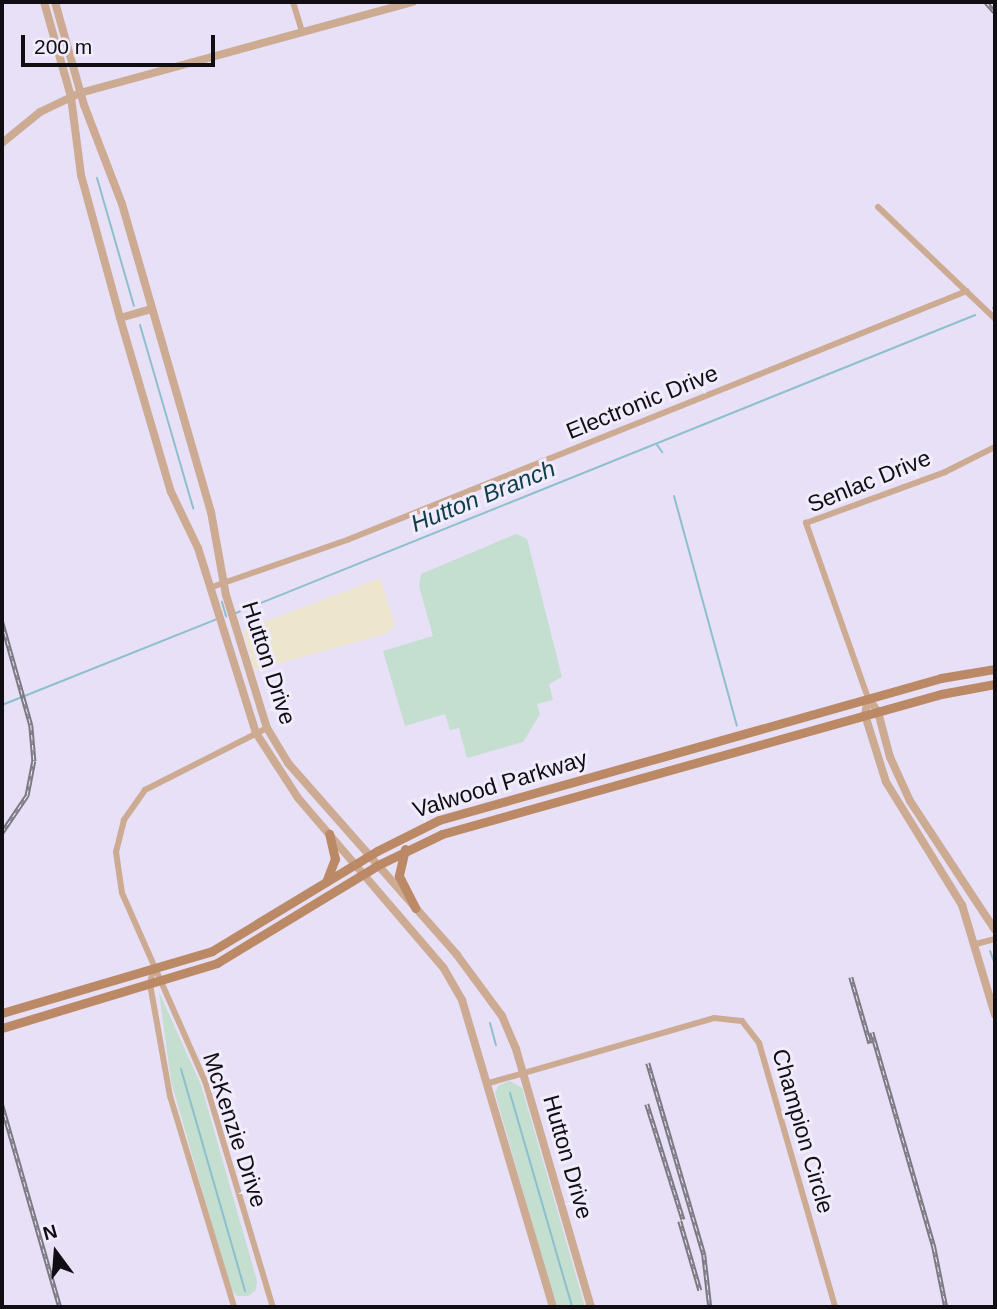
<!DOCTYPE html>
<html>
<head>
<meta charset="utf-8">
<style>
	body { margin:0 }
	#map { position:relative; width:997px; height:1309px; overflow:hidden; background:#f1ecfc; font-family:Arial,sans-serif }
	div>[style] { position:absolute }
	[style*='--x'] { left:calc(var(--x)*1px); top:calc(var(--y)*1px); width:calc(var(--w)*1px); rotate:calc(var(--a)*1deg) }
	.built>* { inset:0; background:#e7e0f7 }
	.education>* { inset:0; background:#eee5cf }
	.green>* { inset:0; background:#c4decf }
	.stream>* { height:2px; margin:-1px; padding:0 1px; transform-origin:1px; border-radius:1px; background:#8dbfcd }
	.minor>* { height:6px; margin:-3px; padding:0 3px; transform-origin:3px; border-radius:3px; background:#cdab93 }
	.tertiary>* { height:8px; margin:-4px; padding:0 4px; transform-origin:4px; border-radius:4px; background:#cdab93 }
	.secondary>* { height:9px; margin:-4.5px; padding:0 4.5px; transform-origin:4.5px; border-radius:4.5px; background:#bb8965 }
	.rail>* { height:4.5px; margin-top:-2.25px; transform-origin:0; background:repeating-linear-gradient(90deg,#f1ecfc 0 5px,#7c7983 0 10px); box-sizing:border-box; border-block:2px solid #7c7983 }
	span { translate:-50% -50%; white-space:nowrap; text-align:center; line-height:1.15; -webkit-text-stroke:6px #f1ecfc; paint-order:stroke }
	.street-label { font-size:23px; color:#100e13 }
	.water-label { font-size:24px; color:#0f3d48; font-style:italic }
	.frame { position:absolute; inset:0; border:4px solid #100e13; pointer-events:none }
	.north { position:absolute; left:21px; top:1218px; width:70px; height:70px; -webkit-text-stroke:5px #f1ecfc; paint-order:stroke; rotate:344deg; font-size:19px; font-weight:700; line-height:28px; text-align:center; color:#100e13 }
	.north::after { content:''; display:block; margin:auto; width:24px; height:32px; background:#100e13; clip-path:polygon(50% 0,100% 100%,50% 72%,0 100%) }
	.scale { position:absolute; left:21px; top:35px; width:194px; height:32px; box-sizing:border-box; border:4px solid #100e13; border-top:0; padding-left:9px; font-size:21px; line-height:24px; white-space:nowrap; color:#100e13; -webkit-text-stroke:5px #f1ecfc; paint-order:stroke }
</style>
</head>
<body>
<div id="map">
	<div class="built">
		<i style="clip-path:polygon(2px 2px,995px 2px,995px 1307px,2px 1307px)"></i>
	</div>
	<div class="education">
		<i style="clip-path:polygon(380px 578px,395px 625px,386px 634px,254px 670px,243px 630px)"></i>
	</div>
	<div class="green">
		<i style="clip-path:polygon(516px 534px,527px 539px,562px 677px,549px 684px,553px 700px,537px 704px,540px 714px,523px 742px,467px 758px,459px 728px,450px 730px,445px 714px,405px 726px,383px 651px,433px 636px,419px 586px,421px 574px)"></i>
		<i style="clip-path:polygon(159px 992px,201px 1085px,257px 1281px,256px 1290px,248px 1296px,237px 1296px,230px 1288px,171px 1081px)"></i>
		<i style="clip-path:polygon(510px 1081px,522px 1088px,585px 1307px,556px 1307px,495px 1093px,499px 1085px)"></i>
	</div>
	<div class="stream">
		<i style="--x:97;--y:178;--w:133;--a:73.9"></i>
		<i style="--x:993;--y:308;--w:2;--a:-27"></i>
		<i style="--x:140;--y:325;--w:191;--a:73.8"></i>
		<i style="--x:657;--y:445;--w:9;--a:54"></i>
		<i style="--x:674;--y:496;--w:238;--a:74.7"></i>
		<i style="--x:222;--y:602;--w:15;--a:74"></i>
		<i style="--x:236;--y:613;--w:797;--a:-21.96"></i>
		<i style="--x:2;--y:705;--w:232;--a:-21.8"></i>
		<i style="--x:990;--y:951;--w:14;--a:69"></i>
		<i style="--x:490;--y:1023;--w:23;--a:75"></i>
		<i style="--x:181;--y:1069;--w:231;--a:73.9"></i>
		<i style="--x:510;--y:1093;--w:223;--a:73.8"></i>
	</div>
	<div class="minor">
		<i style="--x:293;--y:2;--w:31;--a:73"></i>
		<i style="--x:878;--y:207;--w:162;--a:43.7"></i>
		<i style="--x:212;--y:587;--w:143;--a:-19.2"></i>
		<i style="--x:347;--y:540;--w:668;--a:-21.88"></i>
		<i style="--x:868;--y:698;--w:186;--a:-109.5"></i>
		<i style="--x:806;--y:523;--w:148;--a:-20.1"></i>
		<i style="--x:945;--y:472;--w:56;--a:-26.6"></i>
		<i style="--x:267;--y:728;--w:137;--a:153.1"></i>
		<i style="--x:145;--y:790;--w:37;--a:125"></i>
		<i style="--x:124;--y:820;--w:33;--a:104"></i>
		<i style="--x:116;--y:852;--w:41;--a:81.7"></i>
		<i style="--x:122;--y:893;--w:206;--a:66.2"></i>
		<i style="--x:205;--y:1081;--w:236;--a:73.3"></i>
		<i style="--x:976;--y:944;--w:20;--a:-15"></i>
		<i style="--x:153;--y:970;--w:14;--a:102"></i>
		<i style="--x:150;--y:984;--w:114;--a:79.9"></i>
		<i style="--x:170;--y:1096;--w:220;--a:73.1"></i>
		<i style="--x:489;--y:1083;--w:234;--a:-16.1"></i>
		<i style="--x:714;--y:1018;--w:28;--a:6"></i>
		<i style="--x:742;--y:1021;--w:28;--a:52"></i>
		<i style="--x:759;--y:1043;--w:275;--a:73.9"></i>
	</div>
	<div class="tertiary">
		<i style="--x:44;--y:2;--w:99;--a:74.1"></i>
		<i style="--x:71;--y:97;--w:79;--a:82.7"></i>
		<i style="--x:81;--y:175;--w:148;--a:74.7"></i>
		<i style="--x:120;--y:318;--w:181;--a:73.7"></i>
		<i style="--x:171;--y:492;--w:62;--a:64.3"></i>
		<i style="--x:198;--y:548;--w:194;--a:72.6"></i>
		<i style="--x:256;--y:733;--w:77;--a:57.1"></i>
		<i style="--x:298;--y:798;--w:223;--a:49.4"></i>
		<i style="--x:443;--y:967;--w:38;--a:60"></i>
		<i style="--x:462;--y:1000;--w:320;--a:73.5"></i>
		<i style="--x:55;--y:2;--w:107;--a:74.3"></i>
		<i style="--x:84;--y:105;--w:106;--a:69"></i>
		<i style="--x:122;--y:204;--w:321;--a:73.9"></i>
		<i style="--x:211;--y:512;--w:84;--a:79.8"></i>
		<i style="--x:226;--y:595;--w:139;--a:72.9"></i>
		<i style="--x:267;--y:728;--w:41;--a:59"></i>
		<i style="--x:288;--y:763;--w:256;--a:48.6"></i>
		<i style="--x:457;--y:955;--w:76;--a:53.6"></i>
		<i style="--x:502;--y:1016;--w:36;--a:67"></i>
		<i style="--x:516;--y:1049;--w:269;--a:73.8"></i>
		<i style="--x:2;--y:143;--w:49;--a:-39.2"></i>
		<i style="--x:40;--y:112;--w:44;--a:-25.4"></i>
		<i style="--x:80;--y:93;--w:345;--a:-15.3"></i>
		<i style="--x:120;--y:318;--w:32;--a:-16"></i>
		<i style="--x:868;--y:698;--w:17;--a:100"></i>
		<i style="--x:865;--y:715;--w:70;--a:72.6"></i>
		<i style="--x:886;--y:782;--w:145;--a:58.3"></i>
		<i style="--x:962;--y:905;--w:115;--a:73.3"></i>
		<i style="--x:868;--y:698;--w:17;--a:54"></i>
		<i style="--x:878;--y:712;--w:47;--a:75.1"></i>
		<i style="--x:890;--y:757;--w:48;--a:65.6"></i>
		<i style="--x:910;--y:801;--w:154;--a:56.6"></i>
	</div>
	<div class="secondary">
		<i style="--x:405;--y:849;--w:28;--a:103"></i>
		<i style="--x:399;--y:876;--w:36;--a:63"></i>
		<i style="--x:326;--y:882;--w:25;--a:-69"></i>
		<i style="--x:335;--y:859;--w:26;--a:-103"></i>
		<i style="--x:2;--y:1013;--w:219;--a:-16.4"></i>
		<i style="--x:212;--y:951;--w:193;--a:-31.2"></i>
		<i style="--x:377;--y:851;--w:69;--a:-26.6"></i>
		<i style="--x:439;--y:820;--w:522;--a:-15.79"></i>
		<i style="--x:941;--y:678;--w:55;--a:-9.5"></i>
		<i style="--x:2;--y:1028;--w:225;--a:-16.8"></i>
		<i style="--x:217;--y:963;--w:188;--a:-31.3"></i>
		<i style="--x:378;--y:865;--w:71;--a:-25.8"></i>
		<i style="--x:442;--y:834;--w:518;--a:-15.67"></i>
		<i style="--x:941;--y:694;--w:55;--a:-10.5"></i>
	</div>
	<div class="rail">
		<i style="--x:986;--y:2;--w:13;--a:48"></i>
		<i style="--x:2;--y:622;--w:107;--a:74.3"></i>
		<i style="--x:31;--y:725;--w:36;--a:85"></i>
		<i style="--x:34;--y:761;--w:36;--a:101"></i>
		<i style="--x:27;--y:796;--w:45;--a:124"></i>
		<i style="--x:851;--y:977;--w:69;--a:73.9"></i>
		<i style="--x:872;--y:1032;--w:224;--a:73.9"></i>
		<i style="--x:934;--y:1247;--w:61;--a:78.7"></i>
		<i style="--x:648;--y:1063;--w:200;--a:73.7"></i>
		<i style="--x:704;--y:1255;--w:52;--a:83.4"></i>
		<i style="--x:647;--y:1104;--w:121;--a:72.6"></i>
		<i style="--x:2;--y:1105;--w:210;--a:74"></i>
		<i style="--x:680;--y:1221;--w:72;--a:73.8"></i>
	</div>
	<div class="street-label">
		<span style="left:642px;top:402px;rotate:-22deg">Electronic Drive</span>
		<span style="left:869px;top:481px;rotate:-22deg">Senlac Drive</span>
		<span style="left:269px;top:663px;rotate:72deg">Hutton Drive</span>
		<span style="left:500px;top:784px;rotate:-17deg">Valwood Parkway</span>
		<span style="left:235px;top:1130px;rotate:72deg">McKenzie Drive</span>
		<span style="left:803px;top:1131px;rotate:74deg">Champion Circle</span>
		<span style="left:568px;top:1157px;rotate:74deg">Hutton Drive</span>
	</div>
	<div class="water-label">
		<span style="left:483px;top:496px;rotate:-22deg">Hutton Branch</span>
	</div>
	<div class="frame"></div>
	<div class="north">N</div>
	<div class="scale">200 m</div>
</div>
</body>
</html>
